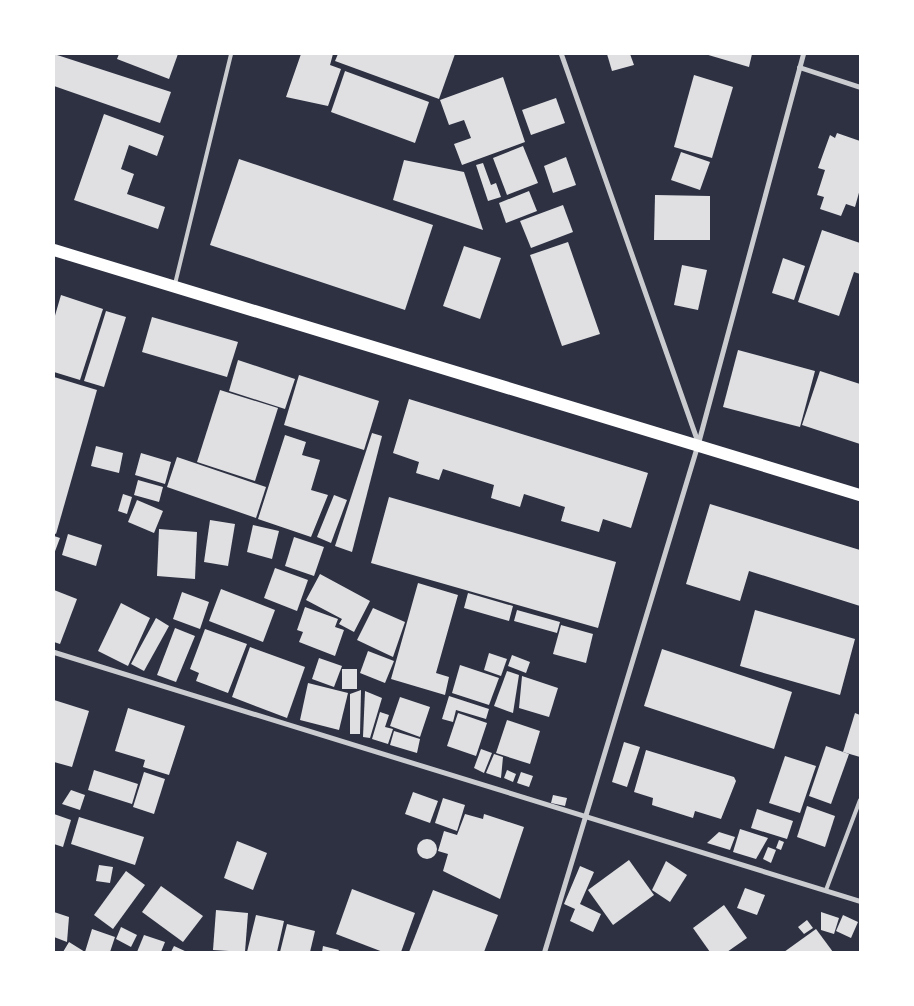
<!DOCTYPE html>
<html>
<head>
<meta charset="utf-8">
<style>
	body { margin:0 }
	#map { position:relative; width:914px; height:1006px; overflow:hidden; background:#2d3142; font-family:Arial,sans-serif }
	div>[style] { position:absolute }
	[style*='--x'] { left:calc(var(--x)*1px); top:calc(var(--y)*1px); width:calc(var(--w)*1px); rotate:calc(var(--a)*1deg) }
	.building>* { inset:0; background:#e0e0e3 }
	.round { border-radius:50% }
	.service>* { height:4px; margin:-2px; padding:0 2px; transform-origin:2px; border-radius:2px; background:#caccd0 }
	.minor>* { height:5px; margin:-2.5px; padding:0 2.5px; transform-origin:2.5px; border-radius:2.5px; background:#caccd0 }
	.primary>* { height:12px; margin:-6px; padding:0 6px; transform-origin:6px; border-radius:6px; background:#fff }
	span { translate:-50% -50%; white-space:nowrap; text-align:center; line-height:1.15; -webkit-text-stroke:4px #fff; paint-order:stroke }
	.frame { position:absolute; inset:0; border:55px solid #fff; pointer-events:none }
</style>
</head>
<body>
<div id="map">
	<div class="building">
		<i style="clip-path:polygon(54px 54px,171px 92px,160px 123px,54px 86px)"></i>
		<i style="clip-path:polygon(119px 54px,178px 54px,169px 79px,117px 59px)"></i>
		<i style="clip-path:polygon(301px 54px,333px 54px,330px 65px,341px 69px,328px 106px,286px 97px)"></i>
		<i style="clip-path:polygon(338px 54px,455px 54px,439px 99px,335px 61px)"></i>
		<i style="clip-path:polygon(607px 54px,630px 54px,634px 65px,612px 71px)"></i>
		<i style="clip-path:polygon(705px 54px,752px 54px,749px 67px)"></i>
		<i style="clip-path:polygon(345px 71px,429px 102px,415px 143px,331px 112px)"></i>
		<i style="clip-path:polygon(694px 75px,733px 87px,712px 158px,674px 147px)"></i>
		<i style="clip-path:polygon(503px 77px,525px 142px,462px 165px,454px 144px,471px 138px,464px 120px,449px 125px,440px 100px)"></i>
		<i style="clip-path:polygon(556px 98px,565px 123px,531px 135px,522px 110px)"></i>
		<i style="clip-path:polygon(104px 114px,164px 136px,157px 156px,129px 145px,121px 169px,134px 174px,127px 194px,165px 207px,158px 229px,74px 200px)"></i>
		<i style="clip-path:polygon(837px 133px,860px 141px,860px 189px,855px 207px,846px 204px,841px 216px,820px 209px,824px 197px,817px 195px,825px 170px,818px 168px,830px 135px,835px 138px)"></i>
		<i style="clip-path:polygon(523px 146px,538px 183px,507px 195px,493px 158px)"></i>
		<i style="clip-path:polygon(681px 152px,710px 162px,700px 190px,671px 180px)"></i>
		<i style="clip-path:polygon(566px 157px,576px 185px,553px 193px,544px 166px)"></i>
		<i style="clip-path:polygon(239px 159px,433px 225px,405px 310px,210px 245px)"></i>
		<i style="clip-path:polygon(404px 160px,464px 172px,483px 230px,393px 200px)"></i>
		<i style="clip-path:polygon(483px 163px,491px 185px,496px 183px,501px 197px,488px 201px,476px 165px)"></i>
		<i style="clip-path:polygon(529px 191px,537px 211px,506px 223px,499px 203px)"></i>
		<i style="clip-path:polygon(655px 195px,710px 196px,710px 240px,654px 240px)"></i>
		<i style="clip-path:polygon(563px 205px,573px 232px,531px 248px,520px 221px)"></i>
		<i style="clip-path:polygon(822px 230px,860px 243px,860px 274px,854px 272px,839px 316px,798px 302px)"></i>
		<i style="clip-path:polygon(568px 242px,600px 334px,562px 346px,530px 255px)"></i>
		<i style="clip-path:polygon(464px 246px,501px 258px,480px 319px,443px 306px)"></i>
		<i style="clip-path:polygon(783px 258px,805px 266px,794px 300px,772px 293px)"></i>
		<i style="clip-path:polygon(682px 265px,707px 270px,698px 310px,674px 305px)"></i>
		<i style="clip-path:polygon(61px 295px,103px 309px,80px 380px,54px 372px,54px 319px)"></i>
		<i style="clip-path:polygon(106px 311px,126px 317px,104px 387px,84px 381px)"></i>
		<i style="clip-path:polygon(152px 317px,238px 342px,227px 377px,142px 352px)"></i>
		<i style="clip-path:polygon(738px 350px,815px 371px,800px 427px,723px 407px)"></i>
		<i style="clip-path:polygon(238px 360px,295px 379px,285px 409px,229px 391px)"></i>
		<i style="clip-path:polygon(820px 371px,860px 384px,860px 444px,802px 425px)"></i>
		<i style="clip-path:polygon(299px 375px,379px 401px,364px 450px,284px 425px)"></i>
		<i style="clip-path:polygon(54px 377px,97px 390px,56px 534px,54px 533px)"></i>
		<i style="clip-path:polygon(220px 390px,278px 408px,255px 481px,197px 462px)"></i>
		<i style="clip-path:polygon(409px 399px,648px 473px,631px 528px,603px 519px,599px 532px,561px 521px,565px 507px,524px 494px,520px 507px,491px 498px,494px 485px,443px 469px,439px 480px,416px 473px,419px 462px,393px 453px)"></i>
		<i style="clip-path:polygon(372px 433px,382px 436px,352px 552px,335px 546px)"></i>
		<i style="clip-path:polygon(285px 435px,306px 442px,302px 455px,320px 460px,311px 490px,328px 495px,311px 537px,258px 519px)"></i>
		<i style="clip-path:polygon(96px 446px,123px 453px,119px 473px,91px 466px)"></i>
		<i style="clip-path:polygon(141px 453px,171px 462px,165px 484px,135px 475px)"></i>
		<i style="clip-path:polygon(177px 457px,266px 487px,256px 518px,167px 487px)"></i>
		<i style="clip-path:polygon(138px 480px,163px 487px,159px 502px,134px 495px)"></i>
		<i style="clip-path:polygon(123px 494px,132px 497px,127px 514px,118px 511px)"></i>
		<i style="clip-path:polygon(334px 495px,347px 500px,331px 543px,317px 537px)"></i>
		<i style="clip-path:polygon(389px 497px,616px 562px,598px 628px,371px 563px)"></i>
		<i style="clip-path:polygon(137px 500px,163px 511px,154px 533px,128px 522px)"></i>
		<i style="clip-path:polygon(710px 504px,860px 550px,860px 606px,749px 571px,740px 601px,686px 584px)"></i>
		<i style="clip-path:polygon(210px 520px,235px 524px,228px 566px,204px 562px)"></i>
		<i style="clip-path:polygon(253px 525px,279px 531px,272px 559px,247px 552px)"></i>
		<i style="clip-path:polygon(159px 529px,197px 532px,195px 579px,157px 576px)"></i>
		<i style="clip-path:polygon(68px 534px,102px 545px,96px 566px,62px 555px)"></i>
		<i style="clip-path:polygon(54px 536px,60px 538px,54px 554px)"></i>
		<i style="clip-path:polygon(294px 537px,324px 547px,314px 576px,285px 566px)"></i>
		<i style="clip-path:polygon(275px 568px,308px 580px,297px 611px,264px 598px)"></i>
		<i style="clip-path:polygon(320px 574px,370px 601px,354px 632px,339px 624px,342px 619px,306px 600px)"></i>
		<i style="clip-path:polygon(418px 583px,458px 595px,436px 673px,449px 677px,445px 695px,391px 679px)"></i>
		<i style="clip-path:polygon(221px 589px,275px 610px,263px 642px,209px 621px)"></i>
		<i style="clip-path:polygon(54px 590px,77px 599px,60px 644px,54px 642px)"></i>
		<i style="clip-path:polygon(182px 592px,209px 602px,200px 629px,173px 619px)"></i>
		<i style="clip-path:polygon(468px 593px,513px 606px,509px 621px,464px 608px)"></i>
		<i style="clip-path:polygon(121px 603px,150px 618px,128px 666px,98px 651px)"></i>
		<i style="clip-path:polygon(305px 607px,338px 619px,335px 627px,344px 630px,335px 656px,299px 642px,303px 632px,297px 630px)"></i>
		<i style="clip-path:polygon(373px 608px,405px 622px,393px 657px,357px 640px)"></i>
		<i style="clip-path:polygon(517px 610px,560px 622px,557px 633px,514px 621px)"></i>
		<i style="clip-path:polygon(755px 610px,855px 639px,840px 695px,740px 666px)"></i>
		<i style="clip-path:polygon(156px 618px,169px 626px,144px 671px,131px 664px)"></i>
		<i style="clip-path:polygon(561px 625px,593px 634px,586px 663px,553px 654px)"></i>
		<i style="clip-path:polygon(175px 628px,195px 636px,176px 682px,157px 675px)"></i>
		<i style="clip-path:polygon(205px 629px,247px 644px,228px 693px,196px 681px,199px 673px,190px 669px)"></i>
		<i style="clip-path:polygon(250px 647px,305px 667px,287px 718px,232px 697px)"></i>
		<i style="clip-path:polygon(662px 649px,792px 692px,774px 749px,644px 706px)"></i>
		<i style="clip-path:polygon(368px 651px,394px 661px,385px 683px,360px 673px)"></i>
		<i style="clip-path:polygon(489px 653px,507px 659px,501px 676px,484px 670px)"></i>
		<i style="clip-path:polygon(512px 655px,530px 662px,526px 673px,508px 666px)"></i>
		<i style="clip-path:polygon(319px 658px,342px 666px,334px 687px,312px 679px)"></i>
		<i style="clip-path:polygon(460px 665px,499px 678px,489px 705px,452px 693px)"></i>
		<i style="clip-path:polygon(342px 669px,357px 669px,357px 689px,342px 689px)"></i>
		<i style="clip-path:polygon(507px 671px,519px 675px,513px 713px,494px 706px)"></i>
		<i style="clip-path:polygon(522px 676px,558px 688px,549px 717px,519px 708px)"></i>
		<i style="clip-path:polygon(308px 683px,348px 693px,339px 730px,300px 720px)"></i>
		<i style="clip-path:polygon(361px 690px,360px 734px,350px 734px,350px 694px)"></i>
		<i style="clip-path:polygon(365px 691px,382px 698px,370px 738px,363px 737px)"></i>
		<i style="clip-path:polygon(449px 696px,489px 709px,486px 719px,456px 710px,453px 722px,442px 719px)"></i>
		<i style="clip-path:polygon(400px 697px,430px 707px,420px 737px,390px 726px)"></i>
		<i style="clip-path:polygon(54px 700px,89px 711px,72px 767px,54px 762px)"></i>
		<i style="clip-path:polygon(128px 708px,185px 726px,169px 775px,143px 767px,145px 760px,115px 751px)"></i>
		<i style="clip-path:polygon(380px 712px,389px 715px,385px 727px,393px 729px,388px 744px,372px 739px)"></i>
		<i style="clip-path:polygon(458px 713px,487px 723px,476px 756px,447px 746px)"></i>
		<i style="clip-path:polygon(855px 713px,860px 715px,860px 757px,843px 752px)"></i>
		<i style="clip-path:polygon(507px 720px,540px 731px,530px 764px,496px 753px)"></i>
		<i style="clip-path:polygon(394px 731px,420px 739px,417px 753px,390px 745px)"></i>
		<i style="clip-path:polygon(624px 742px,640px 747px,627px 787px,612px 782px)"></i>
		<i style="clip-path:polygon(826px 746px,849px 754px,831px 804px,809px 796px)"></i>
		<i style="clip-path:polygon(481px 749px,492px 753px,484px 773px,474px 768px)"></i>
		<i style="clip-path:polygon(646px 750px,734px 777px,736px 781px,721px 819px,695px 811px,693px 818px,652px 805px,653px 798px,634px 792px)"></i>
		<i style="clip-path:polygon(494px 754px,503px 757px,501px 778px,486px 773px)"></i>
		<i style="clip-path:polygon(785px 756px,816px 766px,800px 813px,769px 803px)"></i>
		<i style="clip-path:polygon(94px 770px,138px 784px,132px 804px,88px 790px)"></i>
		<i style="clip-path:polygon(507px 770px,516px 774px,513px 782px,504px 778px)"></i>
		<i style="clip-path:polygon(144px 772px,165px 779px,154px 814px,133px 807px)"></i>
		<i style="clip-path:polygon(521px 772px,533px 776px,529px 787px,517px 783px)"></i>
		<i style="clip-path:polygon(71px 790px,85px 795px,80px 810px,62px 804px)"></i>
		<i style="clip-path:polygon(413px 792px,438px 801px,430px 823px,405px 814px)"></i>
		<i style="clip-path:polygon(553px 795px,567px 798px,565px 806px,551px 803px)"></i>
		<i style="clip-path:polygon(443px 798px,465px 805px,457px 831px,435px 823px)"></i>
		<i style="clip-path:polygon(807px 806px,835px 816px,825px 847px,797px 837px)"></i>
		<i style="clip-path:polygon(757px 809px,793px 821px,787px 839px,751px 828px)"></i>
		<i style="clip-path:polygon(54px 814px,71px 820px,63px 847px,54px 844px)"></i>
		<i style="clip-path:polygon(465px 814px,483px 819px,484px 814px,524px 827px,500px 899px,443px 871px,448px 854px,438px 851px,444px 831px,457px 835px)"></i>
		<i style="clip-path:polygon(79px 817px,144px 837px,135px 865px,71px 844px)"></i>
		<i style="clip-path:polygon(740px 829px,768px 838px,756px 859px,733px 852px)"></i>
		<i style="clip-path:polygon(719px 832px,735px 837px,730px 850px,707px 843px)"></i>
		<i class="round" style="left:417px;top:839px;width:20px;height:20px"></i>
		<i style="clip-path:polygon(779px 840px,784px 842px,781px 850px,776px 848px)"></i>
		<i style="clip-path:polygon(237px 841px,267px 853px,253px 890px,224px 878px)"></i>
		<i style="clip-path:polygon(768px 847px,776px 850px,771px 863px,763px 859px)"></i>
		<i style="clip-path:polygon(629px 860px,654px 895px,613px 925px,588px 890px)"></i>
		<i style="clip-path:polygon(666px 861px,687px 875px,670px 902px,652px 890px)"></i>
		<i style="clip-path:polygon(99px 865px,113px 867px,110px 883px,96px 881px)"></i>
		<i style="clip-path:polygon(580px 866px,594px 872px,580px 904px,601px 914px,593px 932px,570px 921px,575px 909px,564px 904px)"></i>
		<i style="clip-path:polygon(126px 871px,145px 885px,113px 929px,94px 915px)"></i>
		<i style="clip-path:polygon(161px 886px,203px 916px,183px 942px,142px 912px)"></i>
		<i style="clip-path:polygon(745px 888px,765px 895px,757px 915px,737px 908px)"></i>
		<i style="clip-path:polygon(352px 889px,415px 913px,401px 952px,383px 952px,336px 934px)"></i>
		<i style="clip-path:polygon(433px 890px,498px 915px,484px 952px,409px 952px)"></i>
		<i style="clip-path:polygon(724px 905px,747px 938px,727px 952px,710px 952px,693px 928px)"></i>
		<i style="clip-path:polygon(216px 910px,248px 913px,245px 952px,213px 950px)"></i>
		<i style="clip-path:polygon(54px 912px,69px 917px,67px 942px,54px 937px)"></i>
		<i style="clip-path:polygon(821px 912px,839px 918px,834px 934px,821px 930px)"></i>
		<i style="clip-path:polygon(256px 915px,284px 921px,277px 952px,247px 952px)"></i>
		<i style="clip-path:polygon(843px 915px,858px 922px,851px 938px,836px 931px)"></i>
		<i style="clip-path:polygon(807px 920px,813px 928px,804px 934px,798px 927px)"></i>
		<i style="clip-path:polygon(287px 924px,315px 931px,310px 952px,280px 952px)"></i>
		<i style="clip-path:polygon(121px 927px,137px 935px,131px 947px,116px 939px)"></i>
		<i style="clip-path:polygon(92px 929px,115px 937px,110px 952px,63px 952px,69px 942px,85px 952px)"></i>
		<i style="clip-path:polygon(816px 929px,833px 952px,784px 952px)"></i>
		<i style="clip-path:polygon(144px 935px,165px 942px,161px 952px,137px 952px)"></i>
		<i style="clip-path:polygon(174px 946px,187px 952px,171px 952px)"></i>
		<i style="clip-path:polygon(323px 946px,339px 950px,338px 952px,322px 952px)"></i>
	</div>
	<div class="service">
		<i style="--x:175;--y:284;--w:237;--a:-76.3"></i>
		<i style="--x:826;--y:890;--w:96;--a:-69.3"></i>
	</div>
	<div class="minor">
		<i style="--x:561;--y:54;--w:411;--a:70.6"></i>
		<i style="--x:799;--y:67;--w:64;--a:18.2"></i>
		<i style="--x:54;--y:652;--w:844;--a:17.17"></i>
		<i style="--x:544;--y:952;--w:532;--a:-73.17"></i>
		<i style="--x:698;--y:443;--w:403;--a:-74.9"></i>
	</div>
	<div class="primary">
		<i style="--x:54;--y:250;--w:842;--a:16.91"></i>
	</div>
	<div class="frame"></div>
</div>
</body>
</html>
